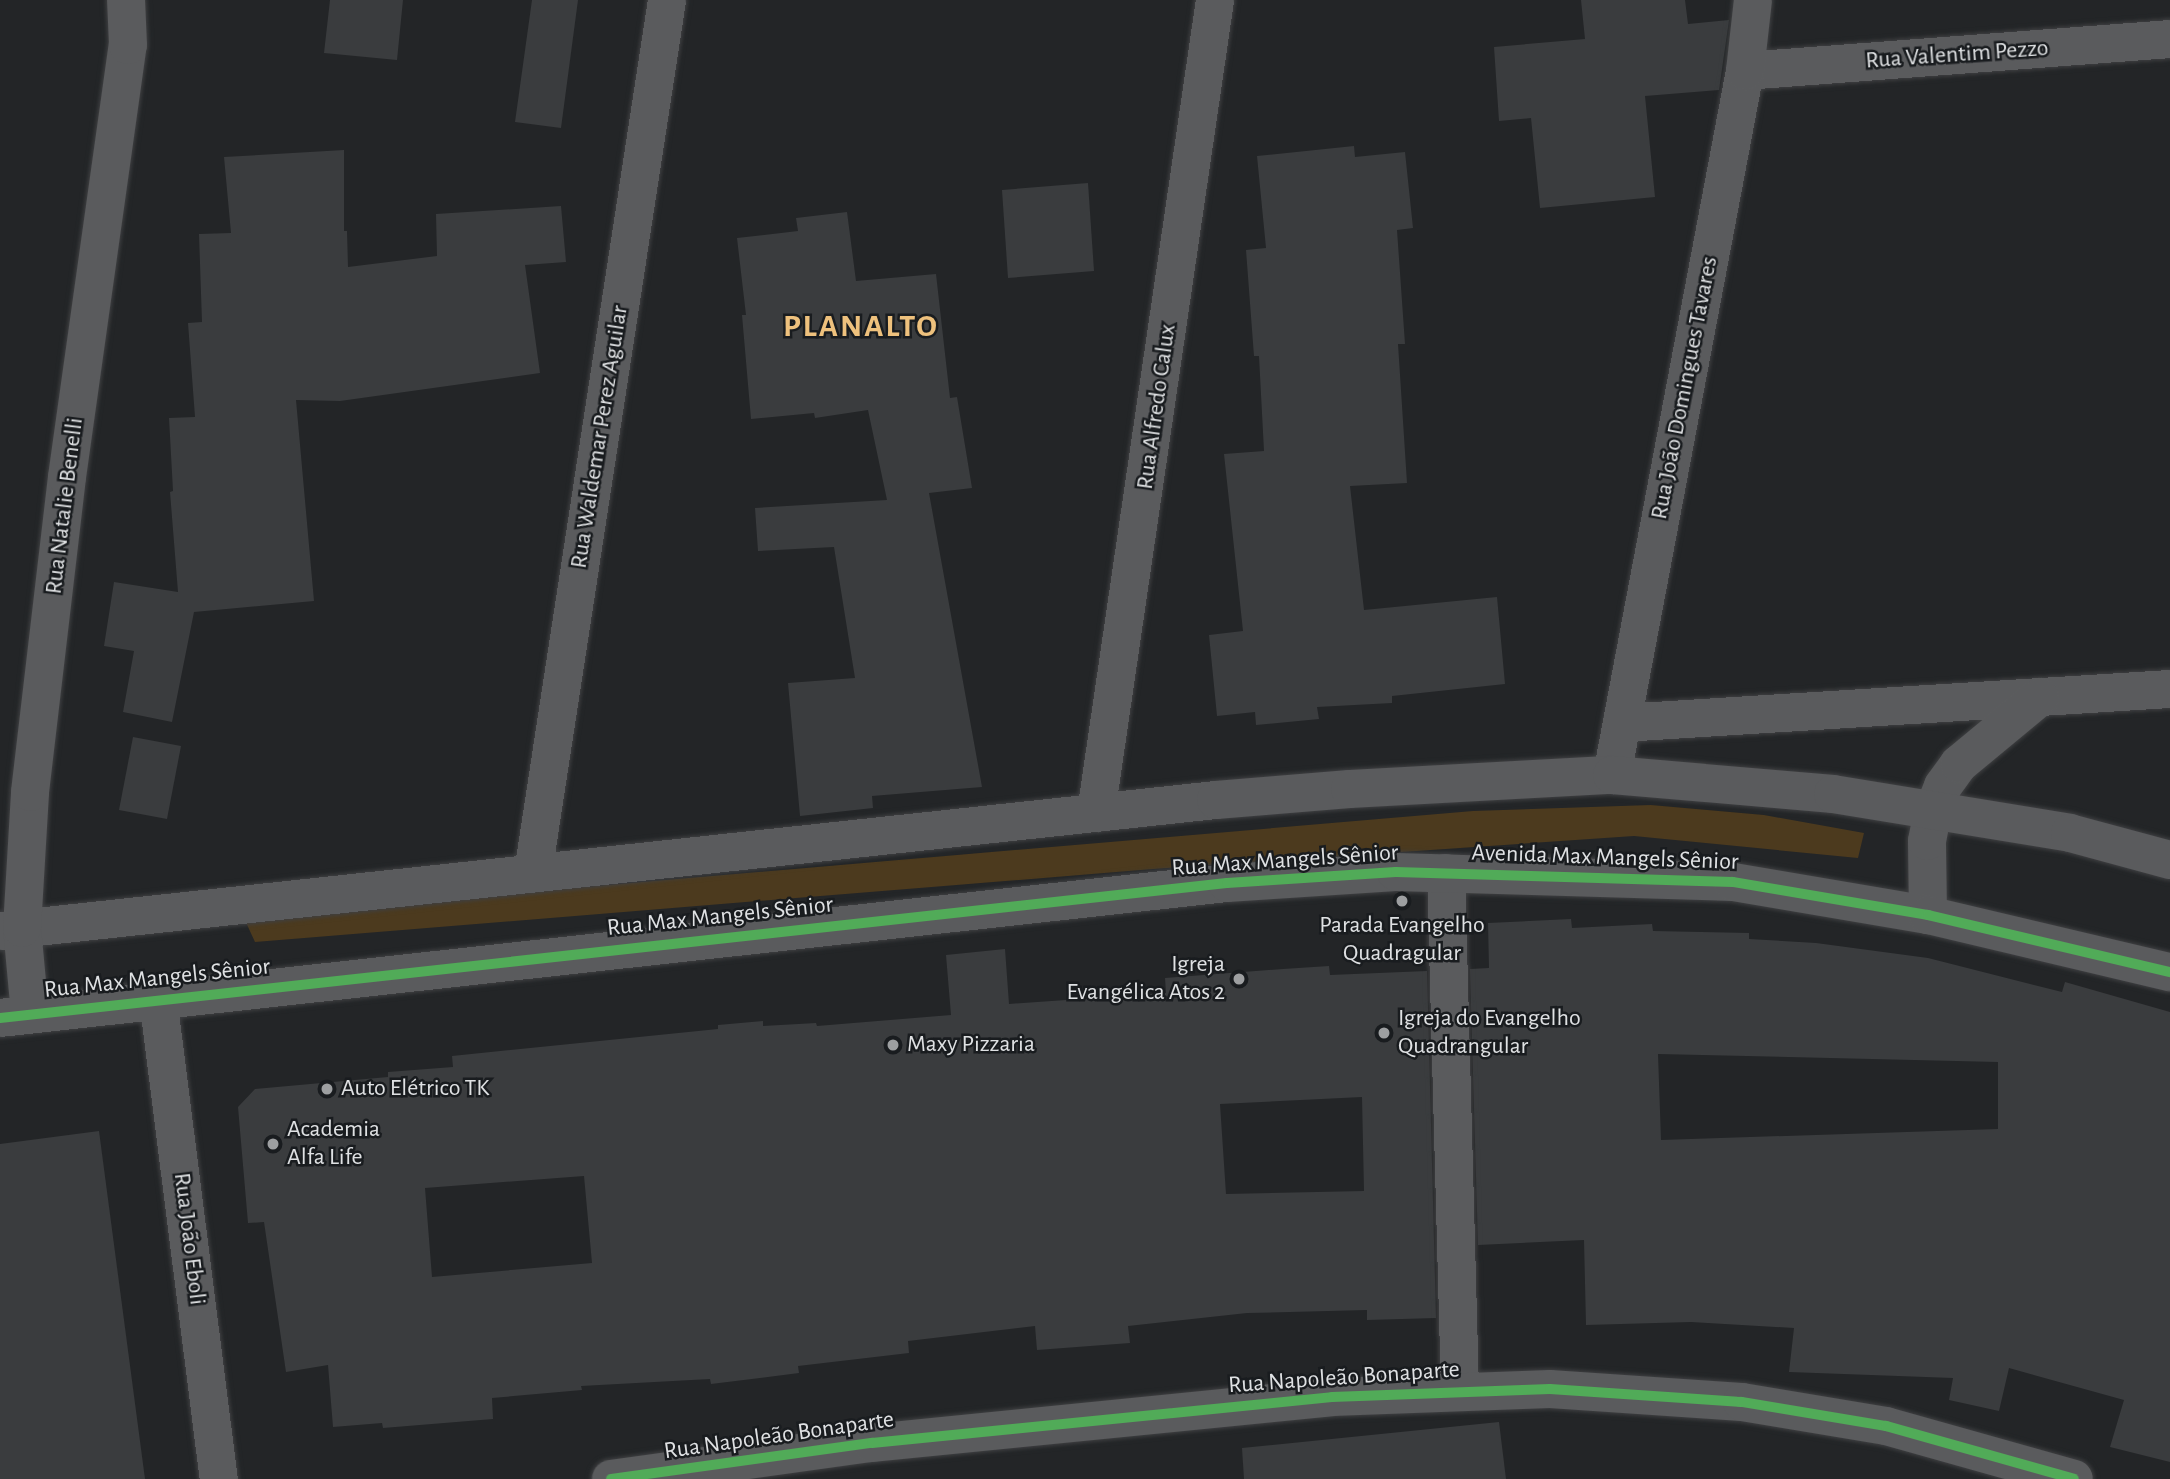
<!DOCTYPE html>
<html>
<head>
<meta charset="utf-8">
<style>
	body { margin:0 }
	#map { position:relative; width:2170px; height:1479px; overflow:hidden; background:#232527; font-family:"Alegreya Sans",sans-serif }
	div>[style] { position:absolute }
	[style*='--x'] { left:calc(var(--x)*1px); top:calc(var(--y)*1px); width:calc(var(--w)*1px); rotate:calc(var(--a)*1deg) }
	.green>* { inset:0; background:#4c3a1e }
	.building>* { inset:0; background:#3a3c3e }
	.roads { filter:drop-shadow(0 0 2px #3f4042) drop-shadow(0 0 2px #3f4042) }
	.minor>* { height:38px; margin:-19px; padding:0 19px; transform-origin:19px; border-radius:19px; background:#5a5b5d }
	.cycleway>* { height:10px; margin:-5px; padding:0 5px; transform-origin:5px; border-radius:5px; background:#51ab58 }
	.dots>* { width:19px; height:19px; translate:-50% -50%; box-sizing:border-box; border:4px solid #191c1f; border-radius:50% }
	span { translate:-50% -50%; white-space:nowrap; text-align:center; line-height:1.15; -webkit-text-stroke:5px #191c1f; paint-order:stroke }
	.street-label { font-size:24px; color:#dfe1e3 }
	.poi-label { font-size:24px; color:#dfe1e3 }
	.right { translate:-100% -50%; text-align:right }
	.left { translate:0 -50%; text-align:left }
	.district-label { font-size:32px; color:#eec17d; font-weight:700; letter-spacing:2px }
</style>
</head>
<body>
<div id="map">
	<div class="green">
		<i style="clip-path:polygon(1651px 805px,1764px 815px,1864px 833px,1858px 858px,1634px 836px,1153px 869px,255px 942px,243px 916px,1473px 811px)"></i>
	</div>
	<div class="building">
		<i style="clip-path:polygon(330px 0,403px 0,397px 60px,324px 53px)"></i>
		<i style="clip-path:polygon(532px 0,578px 0,561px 128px,515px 122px)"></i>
		<i style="clip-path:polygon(1581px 0,1685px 0,1688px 24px,1729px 20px,1719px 90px,1645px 96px,1655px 197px,1540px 208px,1531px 118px,1499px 121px,1494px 47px,1585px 39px)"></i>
		<i style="clip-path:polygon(1354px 146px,1355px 157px,1405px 152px,1413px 228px,1397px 230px,1405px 344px,1398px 344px,1407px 483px,1350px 486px,1364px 610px,1497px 597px,1505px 684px,1392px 696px,1392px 703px,1317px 707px,1319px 719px,1256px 725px,1255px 712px,1217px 716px,1209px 635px,1243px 631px,1224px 454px,1264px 451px,1259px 356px,1254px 356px,1246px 250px,1266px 248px,1257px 156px)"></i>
		<i style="clip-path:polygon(344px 150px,344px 231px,347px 231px,348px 267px,437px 256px,436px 214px,561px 206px,566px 262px,525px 265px,540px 373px,340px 401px,296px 400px,314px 601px,194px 612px,172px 722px,123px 712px,134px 651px,104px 646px,114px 582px,178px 592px,170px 492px,173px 491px,169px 418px,195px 417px,188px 323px,202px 322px,199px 234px,231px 233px,224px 157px)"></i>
		<i style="clip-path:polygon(1088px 183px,1094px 271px,1008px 278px,1002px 190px)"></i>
		<i style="clip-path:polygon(847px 212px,856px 281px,936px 274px,950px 398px,957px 397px,972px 488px,929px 493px,982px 787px,872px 796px,873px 808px,800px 816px,788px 683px,855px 678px,834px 547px,758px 551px,755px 508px,887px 500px,868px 410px,815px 418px,814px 413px,751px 419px,742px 315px,746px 315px,737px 238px,798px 231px,796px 218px)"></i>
		<i style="clip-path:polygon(133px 737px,181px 746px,167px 819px,119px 810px)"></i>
		<i style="clip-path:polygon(evenodd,1571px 919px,1572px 928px,1652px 924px,1653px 931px,1749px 933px,1749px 939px,1816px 943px,1928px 958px,2062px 992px,2065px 982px,2170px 1012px,2170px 1462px,2110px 1447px,2124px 1400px,2009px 1368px,1999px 1411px,1949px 1400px,1953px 1378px,1789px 1372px,1794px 1328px,1691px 1322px,1586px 1325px,1584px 1240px,1478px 1245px,1470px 969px,1489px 968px,1488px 923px,1571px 919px,1658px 1054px,1998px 1062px,1998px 1129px,1661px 1140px,1658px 1054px)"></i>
		<i style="clip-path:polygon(evenodd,1005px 949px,1009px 1004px,1166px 993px,1165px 978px,1283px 969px,1329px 966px,1330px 975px,1427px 971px,1436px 1318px,1367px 1320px,1367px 1310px,1247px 1313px,1128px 1326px,1130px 1343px,1037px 1350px,1035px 1326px,908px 1341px,909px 1353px,798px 1366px,799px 1373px,711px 1384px,710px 1379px,581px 1386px,582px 1390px,492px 1398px,493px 1419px,383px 1428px,382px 1423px,333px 1427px,328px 1365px,286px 1372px,264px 1222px,248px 1223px,238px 1107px,255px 1089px,388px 1077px,388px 1072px,453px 1067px,452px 1056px,718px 1029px,718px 1025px,763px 1021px,763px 1026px,816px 1023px,817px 1026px,951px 1015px,946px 955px,1005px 949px,1362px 1097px,1364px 1191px,1226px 1194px,1220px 1104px,1362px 1097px,1005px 949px,584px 1176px,592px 1263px,432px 1277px,425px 1188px,584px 1176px)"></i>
		<i style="clip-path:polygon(99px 1131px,145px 1479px,0 1479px,0 1144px)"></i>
		<i style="clip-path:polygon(1499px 1422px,1506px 1479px,1244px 1479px,1242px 1448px)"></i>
	</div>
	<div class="roads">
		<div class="minor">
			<i style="--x:1745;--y:71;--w:426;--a:-4.3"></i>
			<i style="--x:1622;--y:723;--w:549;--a:-3.55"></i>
			<i style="--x:1612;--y:775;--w:716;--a:-79.3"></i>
			<i style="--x:1745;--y:71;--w:71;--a:-83.6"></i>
			<i style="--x:1096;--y:813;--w:822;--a:-81.67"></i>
			<i style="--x:533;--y:873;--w:883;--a:-81.27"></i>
			<i style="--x:1446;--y:873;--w:518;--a:88.45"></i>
			<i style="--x:1928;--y:915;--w:74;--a:-90.8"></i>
			<i style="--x:1927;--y:841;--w:31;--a:-79"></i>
			<i style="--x:1933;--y:811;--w:27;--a:-68"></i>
			<i style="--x:1943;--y:786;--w:27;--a:-54"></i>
			<i style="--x:1959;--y:764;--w:105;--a:-39.6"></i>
			<i style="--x:0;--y:931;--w:1223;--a:-6.15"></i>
			<i style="--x:1216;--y:800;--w:134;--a:-4.7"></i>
			<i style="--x:1350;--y:789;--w:262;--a:-3.1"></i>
			<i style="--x:1612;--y:775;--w:222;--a:4.9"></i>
			<i style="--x:1833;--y:794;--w:240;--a:9.3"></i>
			<i style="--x:2070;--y:833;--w:104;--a:15.1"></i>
			<i style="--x:158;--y:998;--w:485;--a:82.8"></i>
			<i style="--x:30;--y:1014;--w:86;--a:-95.3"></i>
			<i style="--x:22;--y:928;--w:136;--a:-86.6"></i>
			<i style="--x:30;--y:792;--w:317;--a:-83.3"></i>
			<i style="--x:67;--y:477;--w:436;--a:-82"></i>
			<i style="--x:128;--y:45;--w:45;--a:-92.5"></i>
			<i style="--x:0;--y:1018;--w:1234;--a:-6.28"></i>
			<i style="--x:1227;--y:883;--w:169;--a:-3.7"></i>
			<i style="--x:1396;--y:872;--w:337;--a:1.7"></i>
			<i style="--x:1733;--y:882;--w:198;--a:9.6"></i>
			<i style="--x:1928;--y:915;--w:249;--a:13.3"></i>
			<i style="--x:611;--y:1479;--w:263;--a:-7.9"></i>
			<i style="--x:872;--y:1443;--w:462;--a:-5.7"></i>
			<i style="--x:1332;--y:1397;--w:218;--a:-2.1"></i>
			<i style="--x:1550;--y:1389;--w:192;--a:3.9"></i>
			<i style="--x:1742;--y:1402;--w:146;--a:9.5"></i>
			<i style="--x:1886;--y:1426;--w:195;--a:15.7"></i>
		</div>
	</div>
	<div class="cycleway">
		<i style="--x:0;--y:1018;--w:1234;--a:-6.28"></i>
		<i style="--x:1227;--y:883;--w:169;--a:-3.7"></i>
		<i style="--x:1396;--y:872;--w:337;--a:1.7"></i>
		<i style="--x:1733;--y:882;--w:198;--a:9.6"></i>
		<i style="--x:1928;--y:915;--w:249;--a:13.3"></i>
		<i style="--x:611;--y:1479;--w:263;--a:-7.9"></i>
		<i style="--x:872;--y:1443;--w:462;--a:-5.7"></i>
		<i style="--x:1332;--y:1397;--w:218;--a:-2.1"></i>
		<i style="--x:1550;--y:1389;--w:192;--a:3.9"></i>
		<i style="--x:1742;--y:1402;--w:146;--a:9.5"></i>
		<i style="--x:1886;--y:1426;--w:195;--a:15.7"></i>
	</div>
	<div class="dots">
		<i style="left:1402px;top:901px;background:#9d9fa1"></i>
		<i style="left:1239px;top:979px;background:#9d9fa1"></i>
		<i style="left:1384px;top:1033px;background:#9d9fa1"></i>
		<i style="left:893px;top:1045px;background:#9d9fa1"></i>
		<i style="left:327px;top:1089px;background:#9d9fa1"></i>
		<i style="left:273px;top:1144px;background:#9d9fa1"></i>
	</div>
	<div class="street-label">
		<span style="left:1957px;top:55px;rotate:-4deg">Rua Valentim Pezzo</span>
		<span style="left:1685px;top:388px;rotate:-79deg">Rua João Domingues Tavares</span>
		<span style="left:1157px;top:407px;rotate:-82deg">Rua Alfredo Calux</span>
		<span style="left:600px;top:437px;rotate:-81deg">Rua Waldemar Perez Aguilar</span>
		<span style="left:65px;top:506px;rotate:-83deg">Rua Natalie Benelli</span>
		<span style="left:1605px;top:858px;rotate:2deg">Avenida Max Mangels Sênior</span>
		<span style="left:1285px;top:861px;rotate:-4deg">Rua Max Mangels Sênior</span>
		<span style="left:720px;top:917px;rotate:-6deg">Rua Max Mangels Sênior</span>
		<span style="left:157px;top:979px;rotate:-6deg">Rua Max Mangels Sênior</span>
		<span style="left:189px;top:1239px;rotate:83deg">Rua João Eboli</span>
		<span style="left:1344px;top:1378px;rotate:-4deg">Rua Napoleão Bonaparte</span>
		<span style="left:779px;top:1436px;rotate:-8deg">Rua Napoleão Bonaparte</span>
	</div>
	<div class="poi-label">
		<span style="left:1402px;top:940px">Parada Evangelho<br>Quadragular</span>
		<span class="right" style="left:1225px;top:979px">Igreja<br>Evangélica Atos 2</span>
		<span class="left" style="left:1398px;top:1033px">Igreja do Evangelho<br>Quadrangular</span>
		<span class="left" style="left:907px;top:1045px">Maxy Pizzaria</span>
		<span class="left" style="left:341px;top:1089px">Auto Elétrico TK</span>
		<span class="left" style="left:287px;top:1144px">Academia<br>Alfa Life</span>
	</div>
	<div class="district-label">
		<span style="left:861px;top:326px">PLANALTO</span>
	</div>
</div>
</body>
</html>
